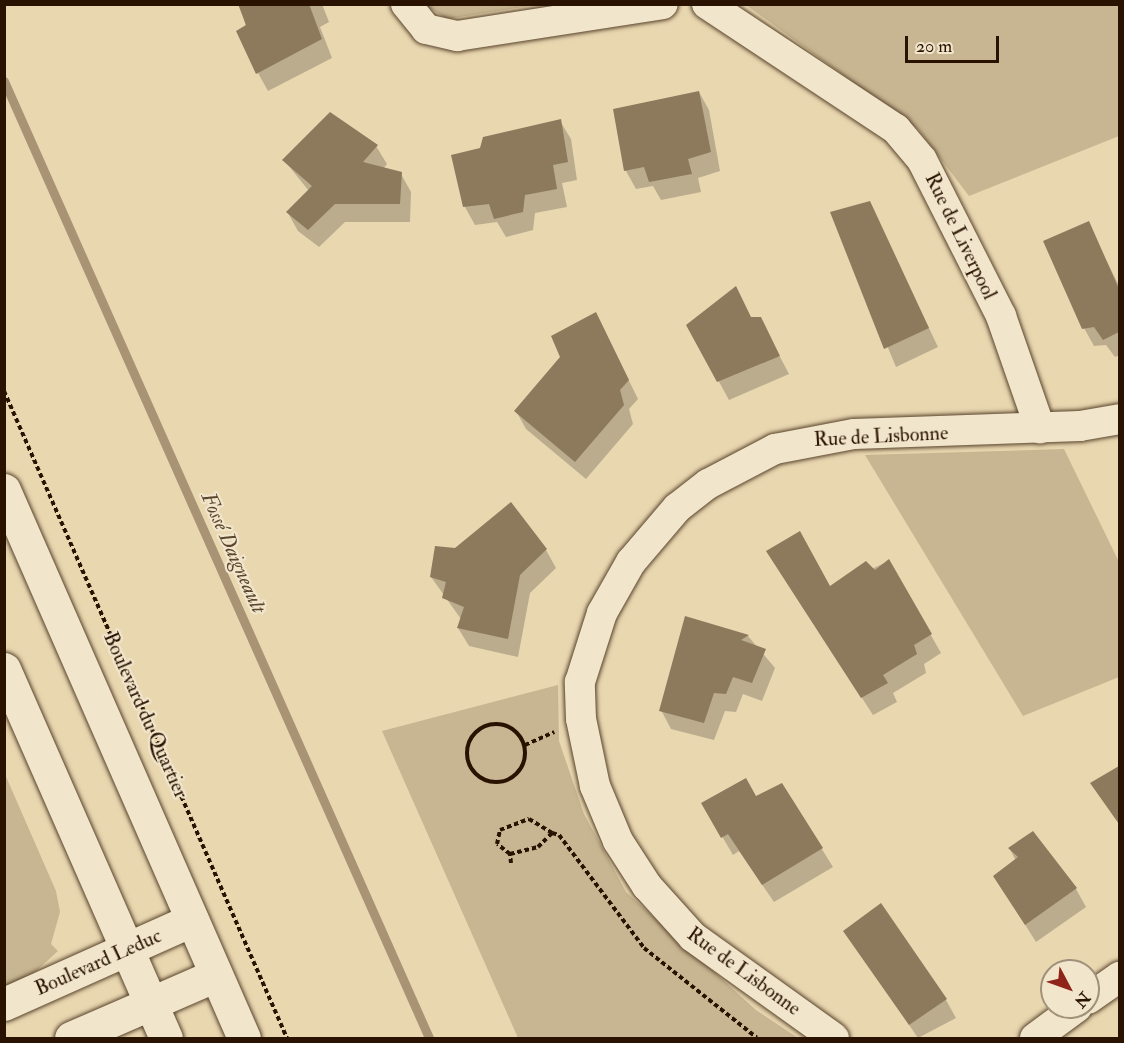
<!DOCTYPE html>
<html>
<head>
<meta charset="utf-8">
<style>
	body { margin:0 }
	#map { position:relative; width:1124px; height:1043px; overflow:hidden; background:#e9d7b0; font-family:"IM FELL Double Pica",serif }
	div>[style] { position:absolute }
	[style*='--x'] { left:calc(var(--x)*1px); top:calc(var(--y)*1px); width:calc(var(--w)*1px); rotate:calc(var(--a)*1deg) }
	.green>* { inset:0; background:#c8b692 }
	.shadow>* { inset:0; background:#0003 }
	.stream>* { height:9px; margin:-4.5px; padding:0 4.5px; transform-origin:4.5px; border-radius:4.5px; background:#a89474 }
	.building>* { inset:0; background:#8d795c }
	.path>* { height:4px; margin-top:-2px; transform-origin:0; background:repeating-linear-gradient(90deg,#291300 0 4.5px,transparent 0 7.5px) }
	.path>.ring { margin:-2px; padding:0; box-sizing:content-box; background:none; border:4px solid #291300; border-radius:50% }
	.roads { filter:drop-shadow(0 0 2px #59442c) drop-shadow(0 0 2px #59442c) }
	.minor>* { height:30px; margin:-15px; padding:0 15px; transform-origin:15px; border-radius:15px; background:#f1e5cc }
	.tertiary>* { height:33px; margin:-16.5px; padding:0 16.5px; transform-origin:16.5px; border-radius:16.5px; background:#f1e5cc }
	.secondary>* { height:33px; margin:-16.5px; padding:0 16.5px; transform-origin:16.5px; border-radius:16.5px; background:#f1e5cc }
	span { translate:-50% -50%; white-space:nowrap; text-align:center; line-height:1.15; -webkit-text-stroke:4.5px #f1e5cc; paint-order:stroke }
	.street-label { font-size:20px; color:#291300 }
	.water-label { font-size:21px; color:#5c472e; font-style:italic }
	.frame { position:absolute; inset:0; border:6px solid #291300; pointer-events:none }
	.north { position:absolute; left:1040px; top:959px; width:60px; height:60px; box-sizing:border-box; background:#f1e5cc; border:2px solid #a1917a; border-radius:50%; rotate:131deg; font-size:16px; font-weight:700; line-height:24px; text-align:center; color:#291300 }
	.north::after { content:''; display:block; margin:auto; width:21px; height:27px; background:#8f2418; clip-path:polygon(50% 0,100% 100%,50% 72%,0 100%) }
	.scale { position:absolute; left:905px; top:36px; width:94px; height:27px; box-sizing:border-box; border:3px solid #291300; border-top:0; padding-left:8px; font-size:18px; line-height:21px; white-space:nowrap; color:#291300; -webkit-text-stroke:4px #f1e5cc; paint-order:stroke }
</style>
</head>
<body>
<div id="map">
	<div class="green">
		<i style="clip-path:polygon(425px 5px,535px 5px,447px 19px)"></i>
		<i style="clip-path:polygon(746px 5px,1119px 5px,1119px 136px,969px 196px,918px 129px)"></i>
		<i style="clip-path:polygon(1064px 449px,1119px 562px,1119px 677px,1023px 716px,865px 455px)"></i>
		<i style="clip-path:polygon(558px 685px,559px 741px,584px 814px,626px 892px,756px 1010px,798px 1038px,518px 1038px,382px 731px)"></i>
		<i style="clip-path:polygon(4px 772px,56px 891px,60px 912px,51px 944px,58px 951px,35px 972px,4px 988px)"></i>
	</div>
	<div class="shadow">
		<i style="clip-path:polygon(240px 4px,322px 4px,329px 22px,320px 27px,332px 58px,268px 91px,258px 73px)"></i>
		<i style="clip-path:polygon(699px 92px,709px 110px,720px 171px,698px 178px,701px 192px,661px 200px,653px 186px,636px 189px,626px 171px,615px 110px)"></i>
		<i style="clip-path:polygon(560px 121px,571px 139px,577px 180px,562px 183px,567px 207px,535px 213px,533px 230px,506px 237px,497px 222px,475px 225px,465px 207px,481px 149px)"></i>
		<i style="clip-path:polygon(376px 146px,387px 164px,383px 169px,401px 174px,411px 192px,410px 222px,345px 222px,319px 247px,298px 231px,288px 213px,309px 191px,284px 160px)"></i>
		<i style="clip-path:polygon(869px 203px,938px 347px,896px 367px,832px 213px)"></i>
		<i style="clip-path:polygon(1088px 223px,1120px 288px,1120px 355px,1115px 357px,1106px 345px,1094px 346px,1084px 328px)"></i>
		<i style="clip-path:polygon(760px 319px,789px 374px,729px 400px,688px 325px)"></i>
		<i style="clip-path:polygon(605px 332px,638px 399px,629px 409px,633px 424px,586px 479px,526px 429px,516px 411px)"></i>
		<i style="clip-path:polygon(546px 550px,556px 568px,530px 593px,518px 657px,469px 646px,458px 628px,461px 619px,431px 577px)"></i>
		<i style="clip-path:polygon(768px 552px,830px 588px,889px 561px,941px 653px,924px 664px,926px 673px,893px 693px,897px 702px,873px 715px)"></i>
		<i style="clip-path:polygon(686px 618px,748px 636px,775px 668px,762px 701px,743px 694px,736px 712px,725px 711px,714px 740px,671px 729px,661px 710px)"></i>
		<i style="clip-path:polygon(1120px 767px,1120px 825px,1092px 783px)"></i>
		<i style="clip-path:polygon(782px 785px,833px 867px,774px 902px,739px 851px,733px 855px,703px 804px,756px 798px)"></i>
		<i style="clip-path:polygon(1010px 849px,1076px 889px,1086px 907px,1036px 942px,995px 877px,1016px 861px)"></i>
		<i style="clip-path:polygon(845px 931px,946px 1000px,956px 1018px,918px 1038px)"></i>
	</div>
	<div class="stream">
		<i style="--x:4;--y:81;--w:1047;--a:66.05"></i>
	</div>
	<div class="building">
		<i style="clip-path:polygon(238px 4px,309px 4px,322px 39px,256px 74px,236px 31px,246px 25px)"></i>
		<i style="clip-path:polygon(699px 91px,711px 152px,688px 159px,692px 174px,649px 182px,644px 167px,624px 171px,613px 109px)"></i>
		<i style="clip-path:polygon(330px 112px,378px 145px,363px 162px,402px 172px,400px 204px,335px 204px,308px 230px,286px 212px,312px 186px,282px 160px)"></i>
		<i style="clip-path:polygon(561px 119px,568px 162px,553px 165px,557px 189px,525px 195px,523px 212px,494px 219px,489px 204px,463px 207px,451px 155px,480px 148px,483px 137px)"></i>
		<i style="clip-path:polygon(870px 201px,929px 328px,884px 349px,830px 212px)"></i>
		<i style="clip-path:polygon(1089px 221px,1119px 289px,1119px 332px,1103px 340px,1094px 327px,1082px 329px,1043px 241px)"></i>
		<i style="clip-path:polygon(736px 286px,751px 317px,761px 317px,780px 356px,717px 382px,686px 325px)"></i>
		<i style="clip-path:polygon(596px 312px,629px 380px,620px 390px,624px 405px,575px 462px,514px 411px,560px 357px,551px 336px)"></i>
		<i style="clip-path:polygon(511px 502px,547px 549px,520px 575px,508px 639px,457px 628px,464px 607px,442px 598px,446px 582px,430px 577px,435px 546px,455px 548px)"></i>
		<i style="clip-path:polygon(800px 531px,830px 586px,866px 561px,875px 570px,889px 559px,932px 634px,914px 645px,917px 654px,883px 675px,888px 683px,861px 698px,766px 551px)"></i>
		<i style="clip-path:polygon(685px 616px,749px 635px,741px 640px,766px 649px,752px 683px,733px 677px,726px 694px,714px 693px,704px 723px,659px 711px)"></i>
		<i style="clip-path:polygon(1119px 766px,1119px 824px,1090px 783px)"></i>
		<i style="clip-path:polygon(746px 778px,756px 796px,782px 783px,823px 848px,762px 885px,728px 834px,721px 838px,701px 803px)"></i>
		<i style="clip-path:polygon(1033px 831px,1077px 888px,1025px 925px,993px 876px,1018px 857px,1008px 848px)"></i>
		<i style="clip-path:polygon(881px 903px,947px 999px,909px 1025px,843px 931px)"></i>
	</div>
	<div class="path">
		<i style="--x:4;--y:391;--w:706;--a:66.38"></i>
		<i class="ring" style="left:467px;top:724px;width:54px;height:54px"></i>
		<i style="--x:525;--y:745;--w:32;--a:-24"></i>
		<i style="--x:510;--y:854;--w:16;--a:-142"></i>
		<i style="--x:497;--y:844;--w:14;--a:-78"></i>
		<i style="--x:500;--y:830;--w:31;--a:-21"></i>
		<i style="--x:529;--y:819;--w:27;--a:31"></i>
		<i style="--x:511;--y:863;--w:9;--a:-96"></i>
		<i style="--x:510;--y:854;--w:29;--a:-14"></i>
		<i style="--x:538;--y:847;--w:20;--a:-45"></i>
		<i style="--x:552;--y:833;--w:7;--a:16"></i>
		<i style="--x:559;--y:835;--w:141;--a:53"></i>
		<i style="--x:644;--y:948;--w:144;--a:38.5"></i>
	</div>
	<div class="roads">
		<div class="minor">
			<i style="--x:406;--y:4;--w:32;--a:51"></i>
			<i style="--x:426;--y:29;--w:32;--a:13"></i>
			<i style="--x:457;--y:36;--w:208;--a:-8.8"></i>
			<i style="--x:707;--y:4;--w:227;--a:33.5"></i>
			<i style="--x:896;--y:129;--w:40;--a:50"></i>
			<i style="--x:922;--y:160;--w:175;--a:63.1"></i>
			<i style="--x:1001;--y:316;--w:119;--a:70.8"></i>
			<i style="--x:1088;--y:999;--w:39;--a:-35"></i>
			<i style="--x:834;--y:1038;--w:173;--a:-144.4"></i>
			<i style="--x:693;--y:937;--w:69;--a:-132"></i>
			<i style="--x:647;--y:886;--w:54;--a:-122.8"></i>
			<i style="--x:618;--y:841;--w:60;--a:-112.7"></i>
			<i style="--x:595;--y:786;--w:68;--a:-101.8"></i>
			<i style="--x:581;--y:719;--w:37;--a:-92"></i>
			<i style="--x:580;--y:682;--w:72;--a:-72.3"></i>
			<i style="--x:602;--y:613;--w:59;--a:-60.4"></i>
			<i style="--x:631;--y:562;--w:71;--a:-49.6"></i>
			<i style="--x:677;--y:508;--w:39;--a:-38"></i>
			<i style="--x:708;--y:484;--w:76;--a:-27.6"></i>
			<i style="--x:775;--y:449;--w:80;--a:-10.8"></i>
			<i style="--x:854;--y:434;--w:226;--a:-2"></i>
			<i style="--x:1080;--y:426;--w:41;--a:-9.9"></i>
			<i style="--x:1035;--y:1038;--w:52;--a:-36.4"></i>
		</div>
		<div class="tertiary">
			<i style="--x:4;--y:1004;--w:206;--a:-24.1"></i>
			<i style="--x:71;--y:1038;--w:158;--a:-23.5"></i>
		</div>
		<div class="secondary">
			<i style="--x:4;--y:490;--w:598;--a:66.35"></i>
			<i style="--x:4;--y:669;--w:403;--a:66.3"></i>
		</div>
	</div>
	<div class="street-label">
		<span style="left:961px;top:236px;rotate:64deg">Rue de Liverpool</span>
		<span style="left:881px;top:436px;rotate:-3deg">Rue de Lisbonne</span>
		<span style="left:146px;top:715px;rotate:66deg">Boulevard du Quartier</span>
		<span style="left:98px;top:962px;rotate:-24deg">Boulevard Leduc</span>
		<span style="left:744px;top:971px;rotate:36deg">Rue de Lisbonne</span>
	</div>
	<div class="water-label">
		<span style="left:233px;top:553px;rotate:66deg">Fossé Daigneault</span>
	</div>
	<div class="frame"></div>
	<div class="north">N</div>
	<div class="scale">20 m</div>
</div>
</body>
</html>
